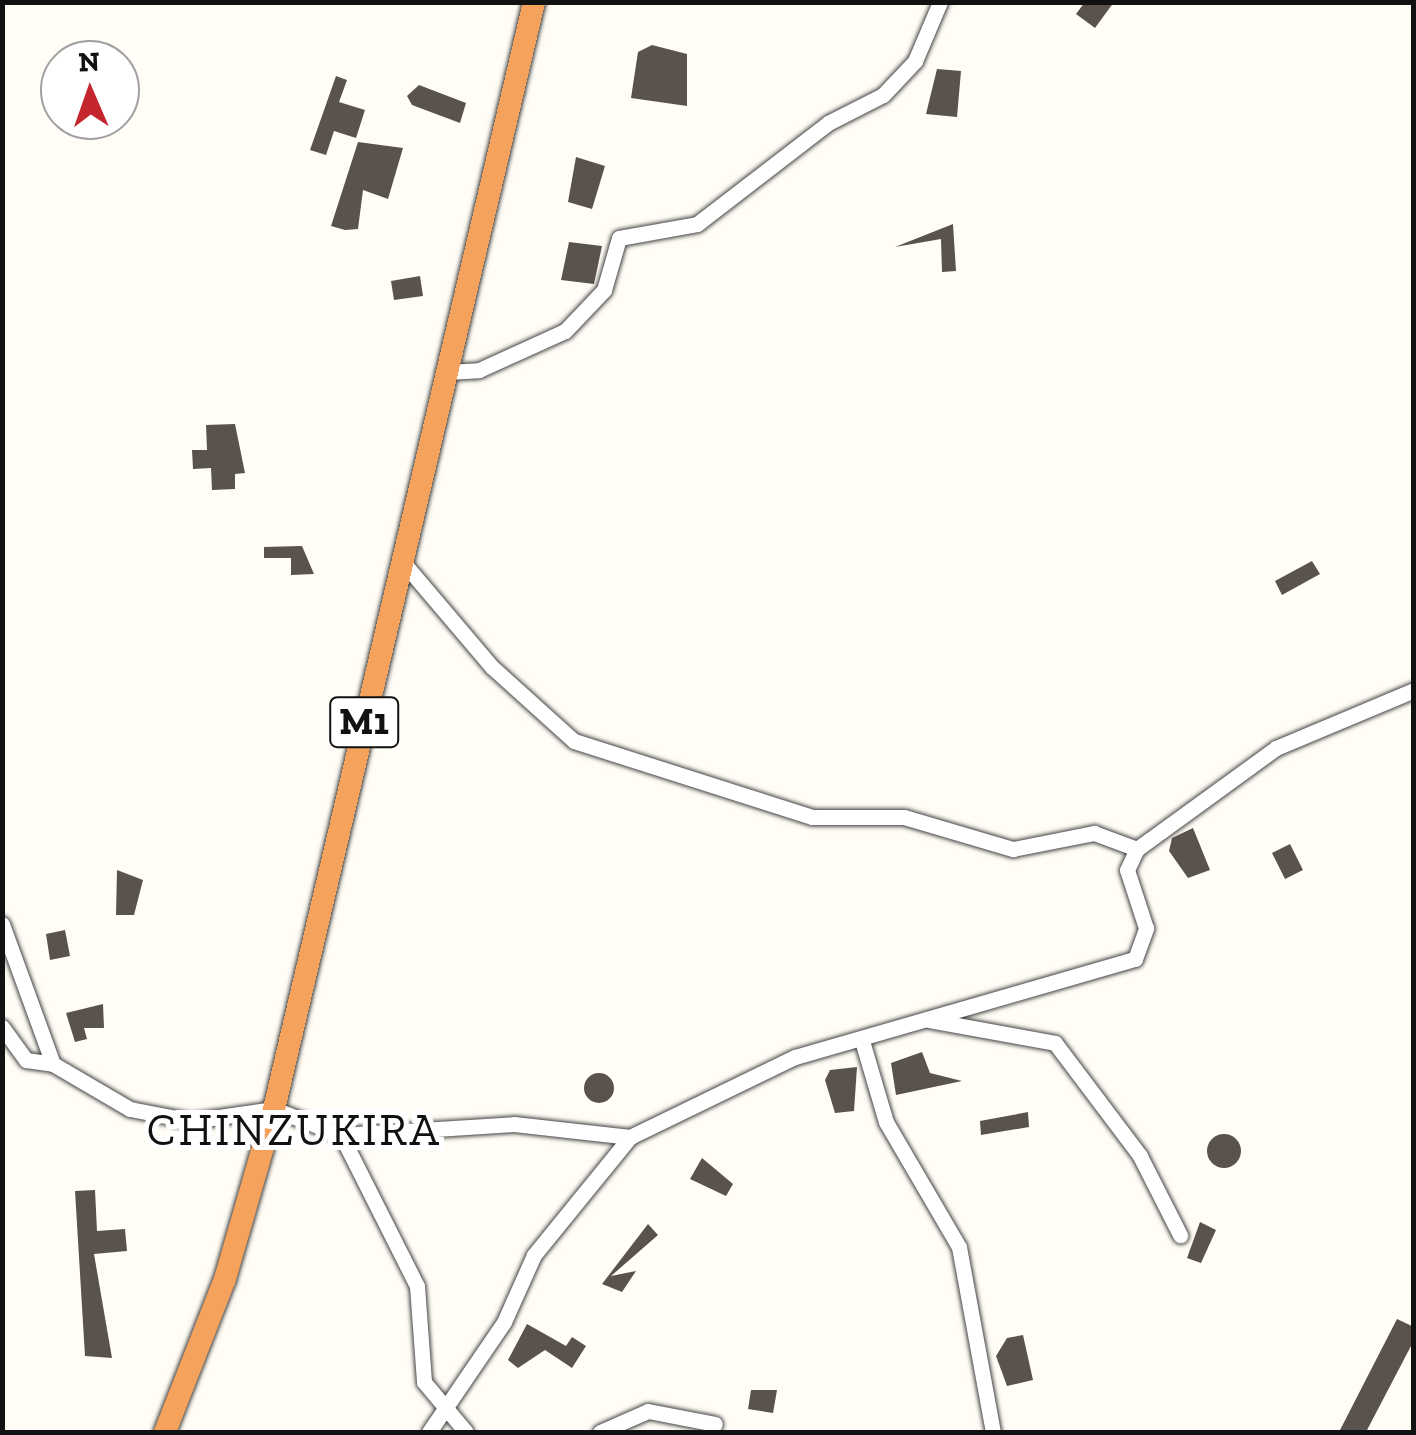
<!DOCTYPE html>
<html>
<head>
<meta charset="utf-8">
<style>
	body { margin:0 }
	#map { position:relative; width:1416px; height:1435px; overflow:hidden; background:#fffdf5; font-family:"Zilla Slab",serif }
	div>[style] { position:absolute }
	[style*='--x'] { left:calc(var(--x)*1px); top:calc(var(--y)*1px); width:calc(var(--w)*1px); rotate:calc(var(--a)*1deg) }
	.building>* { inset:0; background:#5a524d }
	.round { border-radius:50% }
	.roads { filter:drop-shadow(0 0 2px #444) drop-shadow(0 0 2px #444) }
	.minor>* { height:15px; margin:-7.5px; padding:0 7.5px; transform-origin:7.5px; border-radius:7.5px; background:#fff }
	.highway>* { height:22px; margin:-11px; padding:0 11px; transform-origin:11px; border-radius:11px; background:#f5a25d }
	span { translate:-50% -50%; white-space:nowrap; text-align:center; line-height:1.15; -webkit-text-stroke:10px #fff; paint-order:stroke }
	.shield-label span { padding:2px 8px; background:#fff; border:2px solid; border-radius:8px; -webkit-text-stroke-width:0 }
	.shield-label { font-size:38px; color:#111; font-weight:700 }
	.quarter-label { font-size:45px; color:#111; letter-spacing:2.5px }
	.frame { position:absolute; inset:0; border:5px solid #111; pointer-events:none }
	.north { position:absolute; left:40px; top:40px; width:100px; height:100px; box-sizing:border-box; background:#fff; border:2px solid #a0a0a0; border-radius:50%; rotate:358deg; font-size:28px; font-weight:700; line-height:40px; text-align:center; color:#111 }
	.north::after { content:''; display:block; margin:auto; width:35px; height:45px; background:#c4262e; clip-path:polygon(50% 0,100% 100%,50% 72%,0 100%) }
</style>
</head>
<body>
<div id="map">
	<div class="building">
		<i style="clip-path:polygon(1085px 2px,1114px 2px,1095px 28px,1076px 14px)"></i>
		<i style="clip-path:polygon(652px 45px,687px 54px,687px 106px,631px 98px,638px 52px)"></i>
		<i style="clip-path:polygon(937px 69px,961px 71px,957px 117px,926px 114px)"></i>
		<i style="clip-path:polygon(336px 76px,347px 80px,339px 102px,365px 110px,356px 138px,334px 131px,326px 155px,310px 150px)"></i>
		<i style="clip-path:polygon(419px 85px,466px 103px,460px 123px,412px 105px,407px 96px)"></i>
		<i style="clip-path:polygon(358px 142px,403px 148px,388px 199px,363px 190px,358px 229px,345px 230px,331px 226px)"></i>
		<i style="clip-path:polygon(576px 157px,605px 166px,592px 209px,568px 202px)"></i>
		<i style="clip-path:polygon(953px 224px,956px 271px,942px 272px,941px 239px,895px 247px)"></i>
		<i style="clip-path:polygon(569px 242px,602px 246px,594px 284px,561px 280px)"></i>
		<i style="clip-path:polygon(420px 276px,423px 296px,394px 300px,391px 281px)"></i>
		<i style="clip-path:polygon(235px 424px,245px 473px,235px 474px,235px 489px,212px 490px,211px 468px,193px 469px,192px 450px,207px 450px,206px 425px)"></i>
		<i style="clip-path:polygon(302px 546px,314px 574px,291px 575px,291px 558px,264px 558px,264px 547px)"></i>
		<i style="clip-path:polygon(1312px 561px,1320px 574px,1282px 595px,1275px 581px)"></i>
		<i style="clip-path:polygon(1193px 828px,1210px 870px,1188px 878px,1169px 851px,1172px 838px)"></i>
		<i style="clip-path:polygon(1290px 844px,1303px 870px,1285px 879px,1272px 853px)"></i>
		<i style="clip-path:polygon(117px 870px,143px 880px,134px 915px,116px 915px)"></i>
		<i style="clip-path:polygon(65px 930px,70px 956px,50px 960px,46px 934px)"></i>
		<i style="clip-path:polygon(103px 1004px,104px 1028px,84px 1028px,87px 1039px,75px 1042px,66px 1013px)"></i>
		<i style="clip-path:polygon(922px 1052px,930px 1073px,962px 1081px,896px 1095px,891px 1063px)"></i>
		<i style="clip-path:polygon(857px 1067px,854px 1111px,835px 1113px,825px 1080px,830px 1070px)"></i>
		<i class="round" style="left:584px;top:1073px;width:30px;height:30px"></i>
		<i style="clip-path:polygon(1028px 1112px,1029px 1127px,981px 1135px,980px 1121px)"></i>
		<i class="round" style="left:1207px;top:1134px;width:34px;height:34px"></i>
		<i style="clip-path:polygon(702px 1158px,733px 1184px,726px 1196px,690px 1179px)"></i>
		<i style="clip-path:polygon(95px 1190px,97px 1231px,125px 1229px,127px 1251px,94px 1254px,112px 1358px,85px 1356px,75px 1191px)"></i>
		<i style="clip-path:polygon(1200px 1222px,1216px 1230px,1201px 1263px,1187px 1258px)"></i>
		<i style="clip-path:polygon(648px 1224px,658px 1235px,611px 1276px,636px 1271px,622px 1292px,602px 1284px)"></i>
		<i style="clip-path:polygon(1397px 1319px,1414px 1327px,1411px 1346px,1366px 1432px,1339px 1432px)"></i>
		<i style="clip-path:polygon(527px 1324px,566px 1346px,572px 1337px,586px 1346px,572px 1368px,545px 1350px,518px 1368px,508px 1360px)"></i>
		<i style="clip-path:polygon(1023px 1335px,1033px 1380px,1007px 1386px,996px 1356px,1007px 1338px)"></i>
		<i style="clip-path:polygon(751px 1390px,777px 1390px,773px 1413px,748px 1409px)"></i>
	</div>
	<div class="roads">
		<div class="minor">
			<i style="--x:446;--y:372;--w:33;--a:-3"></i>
			<i style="--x:479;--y:370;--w:94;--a:-24.4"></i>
			<i style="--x:565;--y:331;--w:57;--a:-46.4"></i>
			<i style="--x:604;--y:290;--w:54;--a:-73.9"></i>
			<i style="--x:619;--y:238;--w:79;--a:-10.2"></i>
			<i style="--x:697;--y:224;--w:165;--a:-37.6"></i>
			<i style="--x:828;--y:123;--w:62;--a:-27"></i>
			<i style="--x:883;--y:95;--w:47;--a:-46.7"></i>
			<i style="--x:915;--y:61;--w:64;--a:-67"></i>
			<i style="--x:402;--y:561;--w:139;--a:49.7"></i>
			<i style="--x:492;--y:667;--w:110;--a:42.1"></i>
			<i style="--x:574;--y:741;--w:250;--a:17.7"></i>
			<i style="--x:812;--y:817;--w:92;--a:0"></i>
			<i style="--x:904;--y:817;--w:114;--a:16.4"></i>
			<i style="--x:1013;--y:849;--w:83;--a:-11.2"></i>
			<i style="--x:1094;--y:833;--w:46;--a:20.4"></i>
			<i style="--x:2;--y:924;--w:149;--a:70"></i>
			<i style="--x:53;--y:1064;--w:89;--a:30.3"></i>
			<i style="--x:130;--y:1109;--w:62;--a:11.1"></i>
			<i style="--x:191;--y:1121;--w:84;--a:-8.2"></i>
			<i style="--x:274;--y:1109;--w:72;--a:21.2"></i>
			<i style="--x:341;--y:1135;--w:173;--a:-3.6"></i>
			<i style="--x:514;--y:1124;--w:117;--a:6.4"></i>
			<i style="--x:630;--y:1137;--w:183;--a:-25.9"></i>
			<i style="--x:795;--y:1057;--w:354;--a:-16.1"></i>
			<i style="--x:1135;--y:959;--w:33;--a:-70"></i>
			<i style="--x:1146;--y:928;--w:61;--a:-108.1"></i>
			<i style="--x:1127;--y:870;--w:23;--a:-65"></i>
			<i style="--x:1137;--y:849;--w:172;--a:-36"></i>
			<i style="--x:1276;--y:748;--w:150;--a:-22.8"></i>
			<i style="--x:929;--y:1020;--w:128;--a:10.3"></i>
			<i style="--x:1055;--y:1043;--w:141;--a:53"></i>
			<i style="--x:1140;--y:1156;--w:89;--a:63.1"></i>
			<i style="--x:2;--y:1027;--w:41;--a:54"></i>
			<i style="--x:26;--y:1060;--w:27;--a:8"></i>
			<i style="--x:863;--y:1044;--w:81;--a:73.6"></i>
			<i style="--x:886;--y:1122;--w:145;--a:59.7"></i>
			<i style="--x:959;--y:1247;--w:188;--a:79.6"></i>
			<i style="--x:341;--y:1135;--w:169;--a:63.3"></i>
			<i style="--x:417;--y:1286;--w:96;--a:85.8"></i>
			<i style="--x:424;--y:1382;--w:65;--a:50"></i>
			<i style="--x:429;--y:1432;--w:133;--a:-55.7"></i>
			<i style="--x:504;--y:1322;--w:73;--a:-65.9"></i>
			<i style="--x:534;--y:1255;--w:152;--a:-50.9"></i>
			<i style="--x:600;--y:1432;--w:52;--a:-23.6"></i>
			<i style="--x:648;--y:1411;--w:68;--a:11"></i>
		</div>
		<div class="highway">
			<i style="--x:165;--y:1432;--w:164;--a:-68.6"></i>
			<i style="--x:225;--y:1279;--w:177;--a:-73.9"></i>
			<i style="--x:274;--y:1109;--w:1137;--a:-76.78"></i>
		</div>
	</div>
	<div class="shield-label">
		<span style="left:364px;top:722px">M1</span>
	</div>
	<div class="quarter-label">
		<span style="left:294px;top:1131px">CHINZUKIRA</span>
	</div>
	<div class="frame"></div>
	<div class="north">N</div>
</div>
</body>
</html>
